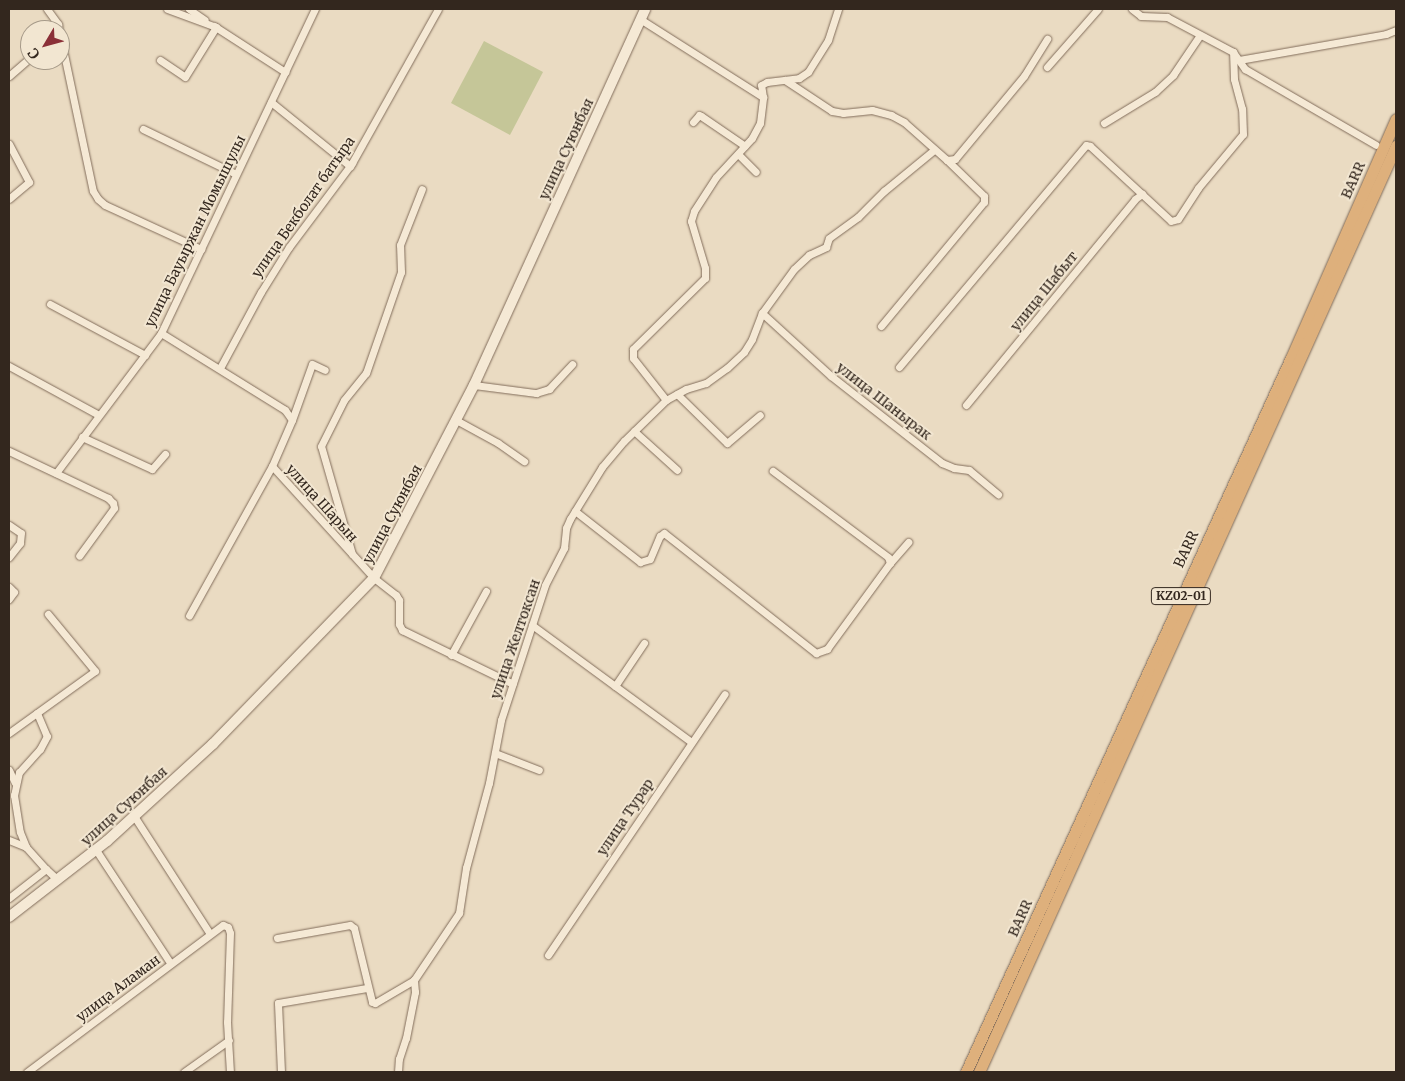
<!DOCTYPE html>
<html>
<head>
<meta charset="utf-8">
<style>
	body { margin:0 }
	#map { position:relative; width:1405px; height:1081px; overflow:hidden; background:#eadbc2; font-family:Merriweather,serif }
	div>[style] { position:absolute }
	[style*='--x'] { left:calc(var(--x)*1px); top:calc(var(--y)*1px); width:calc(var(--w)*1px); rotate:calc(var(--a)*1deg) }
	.green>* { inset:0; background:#c5c698 }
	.roads { filter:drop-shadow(0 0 1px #826d5b) drop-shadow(0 0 1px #826d5b) }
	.minor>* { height:7px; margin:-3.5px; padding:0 3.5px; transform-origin:3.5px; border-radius:3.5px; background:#f5e9d5 }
	.secondary>* { height:10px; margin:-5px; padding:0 5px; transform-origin:5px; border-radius:5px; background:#f5e9d5 }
	.trunk>* { height:11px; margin:-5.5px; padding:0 5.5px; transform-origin:5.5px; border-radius:5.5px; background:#deb07c }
	span { translate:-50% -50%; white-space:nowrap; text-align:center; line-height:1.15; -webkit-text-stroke:4px #f2e6d1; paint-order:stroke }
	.shield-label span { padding:1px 4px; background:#f2e6d1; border:1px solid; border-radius:4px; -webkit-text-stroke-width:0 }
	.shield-label { font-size:12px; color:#33271e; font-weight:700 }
	.street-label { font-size:14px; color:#33271e }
	.frame { position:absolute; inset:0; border:10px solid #33271e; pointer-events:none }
	.north { position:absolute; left:20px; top:20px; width:50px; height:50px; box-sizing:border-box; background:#f2e6d1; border:1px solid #a69a89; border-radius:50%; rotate:233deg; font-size:14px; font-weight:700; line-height:20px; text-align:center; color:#33271e }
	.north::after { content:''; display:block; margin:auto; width:18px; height:22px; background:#8b3038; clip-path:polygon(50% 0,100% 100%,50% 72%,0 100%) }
</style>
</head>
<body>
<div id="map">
	<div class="green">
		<i style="clip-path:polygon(484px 41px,543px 72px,510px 135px,451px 103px)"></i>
	</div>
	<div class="roads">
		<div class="minor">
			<i style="--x:47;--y:9;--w:19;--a:54"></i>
			<i style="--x:58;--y:24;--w:6;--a:81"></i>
			<i style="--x:189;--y:9;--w:19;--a:35"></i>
			<i style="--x:1132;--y:9;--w:11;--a:38"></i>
			<i style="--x:1141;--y:16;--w:26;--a:2"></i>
			<i style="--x:1167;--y:17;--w:75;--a:27.9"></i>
			<i style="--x:1233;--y:52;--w:21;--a:55"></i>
			<i style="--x:1245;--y:69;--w:151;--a:30.1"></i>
			<i style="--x:640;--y:19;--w:146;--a:32.4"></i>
			<i style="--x:214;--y:26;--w:85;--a:32.9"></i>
			<i style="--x:60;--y:35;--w:159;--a:78.1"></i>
			<i style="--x:93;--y:191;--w:9;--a:58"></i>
			<i style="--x:98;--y:199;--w:9;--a:41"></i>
			<i style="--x:105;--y:205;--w:106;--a:24.6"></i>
			<i style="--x:160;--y:60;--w:30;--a:34"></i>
			<i style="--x:185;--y:77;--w:59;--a:-58.2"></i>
			<i style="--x:216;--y:27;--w:52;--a:-159.8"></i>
			<i style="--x:1239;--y:60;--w:149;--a:-10"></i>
			<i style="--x:1386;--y:34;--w:11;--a:-22"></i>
			<i style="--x:1047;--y:67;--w:77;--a:-48.7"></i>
			<i style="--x:9;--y:76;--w:28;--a:-41"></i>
			<i style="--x:785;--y:80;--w:56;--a:33.4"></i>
			<i style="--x:832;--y:111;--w:11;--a:10"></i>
			<i style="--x:843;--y:113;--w:29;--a:-6"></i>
			<i style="--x:872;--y:110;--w:20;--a:15"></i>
			<i style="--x:891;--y:115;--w:15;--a:28"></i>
			<i style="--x:904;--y:122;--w:57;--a:41.5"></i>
			<i style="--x:947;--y:160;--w:8;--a:-7"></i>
			<i style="--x:955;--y:159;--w:108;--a:-50.3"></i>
			<i style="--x:1024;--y:76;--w:44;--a:-58.1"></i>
			<i style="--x:271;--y:102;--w:102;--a:39"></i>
			<i style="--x:693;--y:122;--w:9;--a:-49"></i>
			<i style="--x:699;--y:115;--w:2;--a:27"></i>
			<i style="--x:701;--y:116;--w:53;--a:34.3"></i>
			<i style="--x:1104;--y:123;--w:60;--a:-31.3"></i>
			<i style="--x:1155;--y:92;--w:25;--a:-43"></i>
			<i style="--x:1173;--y:75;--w:48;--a:-56"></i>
			<i style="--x:143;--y:129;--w:103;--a:25.8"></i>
			<i style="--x:9;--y:144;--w:43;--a:62.2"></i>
			<i style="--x:29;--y:182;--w:26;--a:140"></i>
			<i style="--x:738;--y:154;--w:25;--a:45"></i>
			<i style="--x:50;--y:304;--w:108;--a:28.2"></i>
			<i style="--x:762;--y:313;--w:93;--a:42.4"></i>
			<i style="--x:831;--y:376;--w:141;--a:38.1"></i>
			<i style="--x:942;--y:463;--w:13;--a:23"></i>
			<i style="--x:954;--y:468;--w:15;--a:8"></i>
			<i style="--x:969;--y:470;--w:38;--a:40"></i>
			<i style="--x:881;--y:326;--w:161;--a:-50.3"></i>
			<i style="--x:984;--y:202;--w:6;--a:-90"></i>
			<i style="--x:984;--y:196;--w:52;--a:-135.8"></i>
			<i style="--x:161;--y:333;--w:146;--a:31.8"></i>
			<i style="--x:285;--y:410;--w:12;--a:55"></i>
			<i style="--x:292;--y:420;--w:50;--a:113.5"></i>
			<i style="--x:272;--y:466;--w:171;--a:119"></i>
			<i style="--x:9;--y:366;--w:102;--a:28.6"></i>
			<i style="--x:899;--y:367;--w:290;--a:-49.9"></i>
			<i style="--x:1086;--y:145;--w:4;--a:14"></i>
			<i style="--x:1090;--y:146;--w:110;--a:42.8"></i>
			<i style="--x:1171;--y:221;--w:7;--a:-16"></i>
			<i style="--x:1178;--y:219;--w:37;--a:-57"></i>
			<i style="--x:1198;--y:188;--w:70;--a:-50.2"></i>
			<i style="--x:1243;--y:134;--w:25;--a:-92"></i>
			<i style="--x:1242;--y:109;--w:31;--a:-105"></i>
			<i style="--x:1234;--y:79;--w:27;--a:-92"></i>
			<i style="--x:220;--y:368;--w:86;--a:-61.7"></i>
			<i style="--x:261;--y:292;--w:53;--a:-58.1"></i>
			<i style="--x:289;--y:247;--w:105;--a:-53.1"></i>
			<i style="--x:352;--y:163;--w:176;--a:-60.8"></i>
			<i style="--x:474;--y:385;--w:63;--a:7.4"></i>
			<i style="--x:536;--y:393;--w:14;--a:-17"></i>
			<i style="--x:549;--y:389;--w:34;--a:-47"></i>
			<i style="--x:677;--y:394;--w:70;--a:44.4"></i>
			<i style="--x:727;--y:443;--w:43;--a:-40.3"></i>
			<i style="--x:666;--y:400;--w:53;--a:-128.2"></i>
			<i style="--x:633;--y:358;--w:9;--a:-90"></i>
			<i style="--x:633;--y:349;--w:101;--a:-44.6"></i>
			<i style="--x:705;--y:278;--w:10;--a:-90"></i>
			<i style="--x:705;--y:268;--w:49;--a:-106.6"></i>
			<i style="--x:691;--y:221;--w:10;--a:-73"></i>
			<i style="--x:694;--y:211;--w:40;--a:-57.1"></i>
			<i style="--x:716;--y:177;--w:53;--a:-47.3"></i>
			<i style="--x:752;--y:138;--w:17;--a:-62"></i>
			<i style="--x:760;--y:123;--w:26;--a:-83"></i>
			<i style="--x:763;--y:97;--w:12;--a:-99"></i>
			<i style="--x:761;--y:85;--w:7;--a:-27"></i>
			<i style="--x:767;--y:82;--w:32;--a:-7"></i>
			<i style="--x:799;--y:78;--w:11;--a:-34"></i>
			<i style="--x:808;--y:72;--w:38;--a:-58"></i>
			<i style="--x:828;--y:40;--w:33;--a:-72"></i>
			<i style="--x:966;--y:405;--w:266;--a:-50.6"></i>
			<i style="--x:1135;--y:199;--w:9;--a:-36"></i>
			<i style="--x:292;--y:420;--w:59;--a:-70.3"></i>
			<i style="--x:312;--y:364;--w:14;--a:25"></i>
			<i style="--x:456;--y:420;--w:48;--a:28.7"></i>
			<i style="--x:498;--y:443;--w:32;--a:35"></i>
			<i style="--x:634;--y:431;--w:58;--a:42.2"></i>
			<i style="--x:82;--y:437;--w:77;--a:24.6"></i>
			<i style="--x:152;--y:469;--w:20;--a:-49"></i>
			<i style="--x:9;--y:451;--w:110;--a:25.4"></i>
			<i style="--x:108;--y:498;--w:7;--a:45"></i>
			<i style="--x:113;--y:503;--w:5;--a:79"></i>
			<i style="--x:114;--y:508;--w:59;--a:126.1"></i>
			<i style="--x:272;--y:466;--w:151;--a:47.7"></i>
			<i style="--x:374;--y:578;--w:28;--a:38"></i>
			<i style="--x:396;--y:595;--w:6;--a:59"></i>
			<i style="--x:399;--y:600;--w:24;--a:90"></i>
			<i style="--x:399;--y:624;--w:7;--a:63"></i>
			<i style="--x:402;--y:630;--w:123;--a:25.9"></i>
			<i style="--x:56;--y:473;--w:175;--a:-53.1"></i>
			<i style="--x:161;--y:333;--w:359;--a:-64.6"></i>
			<i style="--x:575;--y:511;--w:83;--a:38.1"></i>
			<i style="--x:640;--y:562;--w:10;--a:-17"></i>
			<i style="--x:650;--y:559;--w:25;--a:-67"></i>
			<i style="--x:660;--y:536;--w:5;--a:-37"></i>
			<i style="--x:664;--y:533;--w:194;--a:38.3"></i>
			<i style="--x:816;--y:653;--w:12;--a:-20"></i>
			<i style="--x:827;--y:649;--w:107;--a:-53.8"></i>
			<i style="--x:890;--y:563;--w:6;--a:-108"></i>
			<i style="--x:888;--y:557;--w:144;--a:-143.2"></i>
			<i style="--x:9;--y:525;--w:14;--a:34"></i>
			<i style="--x:21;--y:533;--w:10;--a:96"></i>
			<i style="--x:20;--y:543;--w:18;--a:128"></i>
			<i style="--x:352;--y:554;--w:112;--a:-106"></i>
			<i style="--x:321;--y:446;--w:51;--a:-63.4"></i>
			<i style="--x:344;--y:400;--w:35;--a:-51"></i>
			<i style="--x:366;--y:373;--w:107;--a:-70.9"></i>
			<i style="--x:401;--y:272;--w:27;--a:-92"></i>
			<i style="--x:400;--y:245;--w:60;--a:-68.6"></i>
			<i style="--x:890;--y:563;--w:28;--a:-49"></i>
			<i style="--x:9;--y:587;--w:7;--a:45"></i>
			<i style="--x:14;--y:592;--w:9;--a:126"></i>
			<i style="--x:532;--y:625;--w:197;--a:36.3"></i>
			<i style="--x:451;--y:655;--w:73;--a:-61.3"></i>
			<i style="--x:615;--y:686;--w:52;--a:-56"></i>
			<i style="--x:37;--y:713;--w:25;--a:67"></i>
			<i style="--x:47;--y:736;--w:15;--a:118"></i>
			<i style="--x:40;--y:749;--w:31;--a:132"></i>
			<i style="--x:19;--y:772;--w:24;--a:102"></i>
			<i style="--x:14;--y:795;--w:37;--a:81"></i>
			<i style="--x:20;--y:832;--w:16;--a:68"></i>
			<i style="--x:26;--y:847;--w:30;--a:48"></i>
			<i style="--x:9;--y:733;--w:106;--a:-35.8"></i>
			<i style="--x:95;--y:671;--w:74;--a:-129.5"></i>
			<i style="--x:495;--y:753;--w:47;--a:21.1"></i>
			<i style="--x:9;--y:770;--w:14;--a:65"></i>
			<i style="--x:134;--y:816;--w:140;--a:57.2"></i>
			<i style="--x:9;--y:840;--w:18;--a:22"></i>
			<i style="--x:96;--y:850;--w:136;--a:56.7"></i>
			<i style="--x:9;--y:898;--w:47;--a:-38.1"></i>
			<i style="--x:46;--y:869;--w:16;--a:43"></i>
			<i style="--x:277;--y:938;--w:74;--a:-10.1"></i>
			<i style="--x:350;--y:925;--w:5;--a:37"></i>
			<i style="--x:354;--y:928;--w:76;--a:76.3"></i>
			<i style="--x:372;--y:1002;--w:3;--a:18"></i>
			<i style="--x:375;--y:1003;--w:45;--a:-30.5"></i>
			<i style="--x:548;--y:955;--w:315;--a:-55.9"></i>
			<i style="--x:27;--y:1072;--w:245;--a:-36.9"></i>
			<i style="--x:223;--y:925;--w:5;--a:22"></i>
			<i style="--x:228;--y:927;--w:6;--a:72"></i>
			<i style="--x:230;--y:933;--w:89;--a:91.9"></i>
			<i style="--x:227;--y:1022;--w:50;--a:86.6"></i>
			<i style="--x:184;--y:1072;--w:55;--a:-35.4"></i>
			<i style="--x:281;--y:1072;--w:69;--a:-92.5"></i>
			<i style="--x:278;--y:1003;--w:90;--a:-9.6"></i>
			<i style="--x:398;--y:1072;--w:13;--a:-86"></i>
			<i style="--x:399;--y:1059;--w:22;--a:-72"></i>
			<i style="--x:406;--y:1038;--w:47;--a:-78.9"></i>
			<i style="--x:415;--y:992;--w:12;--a:-95"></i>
			<i style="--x:414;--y:980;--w:81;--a:-56.1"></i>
			<i style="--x:459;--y:913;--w:46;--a:-81.2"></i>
			<i style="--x:466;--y:868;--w:88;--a:-74.9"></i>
			<i style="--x:489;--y:783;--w:64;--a:-79.2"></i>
			<i style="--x:501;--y:720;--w:142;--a:-71.9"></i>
			<i style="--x:545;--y:585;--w:42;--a:-62.8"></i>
			<i style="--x:564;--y:548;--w:20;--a:-84"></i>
			<i style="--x:566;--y:528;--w:10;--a:-66"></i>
			<i style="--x:570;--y:519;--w:61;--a:-58.4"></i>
			<i style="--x:602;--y:467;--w:34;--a:-50"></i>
			<i style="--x:624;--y:441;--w:59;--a:-44.3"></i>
			<i style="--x:666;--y:400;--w:23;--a:-29"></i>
			<i style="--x:686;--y:389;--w:21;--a:-17"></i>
			<i style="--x:706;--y:383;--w:26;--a:-36"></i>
			<i style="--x:727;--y:368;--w:23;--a:-43"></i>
			<i style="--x:744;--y:352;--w:15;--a:-58"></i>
			<i style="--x:752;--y:339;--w:28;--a:-69"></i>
			<i style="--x:762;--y:313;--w:54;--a:-54"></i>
			<i style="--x:794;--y:269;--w:21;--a:-43"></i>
			<i style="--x:809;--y:255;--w:19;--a:-25"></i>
			<i style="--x:826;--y:247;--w:9;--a:-72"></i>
			<i style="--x:829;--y:238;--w:36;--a:-36"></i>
			<i style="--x:858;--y:217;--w:37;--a:-45"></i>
			<i style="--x:884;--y:191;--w:65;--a:-39.4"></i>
		</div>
		<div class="secondary">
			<i style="--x:9;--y:917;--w:124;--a:-37.8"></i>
			<i style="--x:107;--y:841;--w:144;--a:-42.5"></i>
			<i style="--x:213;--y:744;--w:231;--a:-45.9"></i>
			<i style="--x:374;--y:578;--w:217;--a:-62.6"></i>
			<i style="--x:474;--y:385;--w:413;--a:-65.5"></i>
		</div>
		<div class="trunk">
			<i style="--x:966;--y:1072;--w:784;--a:-65.53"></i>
			<i style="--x:1291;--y:358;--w:261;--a:-66.3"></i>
			<i style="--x:979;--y:1072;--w:1016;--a:-65.76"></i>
		</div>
	</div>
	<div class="shield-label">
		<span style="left:1181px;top:596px">KZ02-01</span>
	</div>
	<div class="street-label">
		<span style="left:566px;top:149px;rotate:-65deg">улица Суюнбая</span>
		<span style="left:1353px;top:180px;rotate:-66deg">BARR</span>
		<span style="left:303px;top:207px;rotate:-55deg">улица Бекболат батыра</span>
		<span style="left:195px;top:231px;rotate:-64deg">улица Бауыржан Момышулы</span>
		<span style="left:1044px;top:291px;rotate:-51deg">улица Шабыт</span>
		<span style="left:884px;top:401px;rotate:38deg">улица Шанырак</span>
		<span style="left:322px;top:503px;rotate:48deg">улица Шарын</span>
		<span style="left:392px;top:514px;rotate:-62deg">улица Суюнбая</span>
		<span style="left:1186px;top:549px;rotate:-65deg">BARR</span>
		<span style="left:515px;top:639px;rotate:-71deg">улица Желтоксан</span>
		<span style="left:124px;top:806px;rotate:-42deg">улица Суюнбая</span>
		<span style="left:625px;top:817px;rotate:-56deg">улица Турар</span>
		<span style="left:1020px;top:918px;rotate:-66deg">BARR</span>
		<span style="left:118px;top:988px;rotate:-37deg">улица Аламан</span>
	</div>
	<div class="frame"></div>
	<div class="north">С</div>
</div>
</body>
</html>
